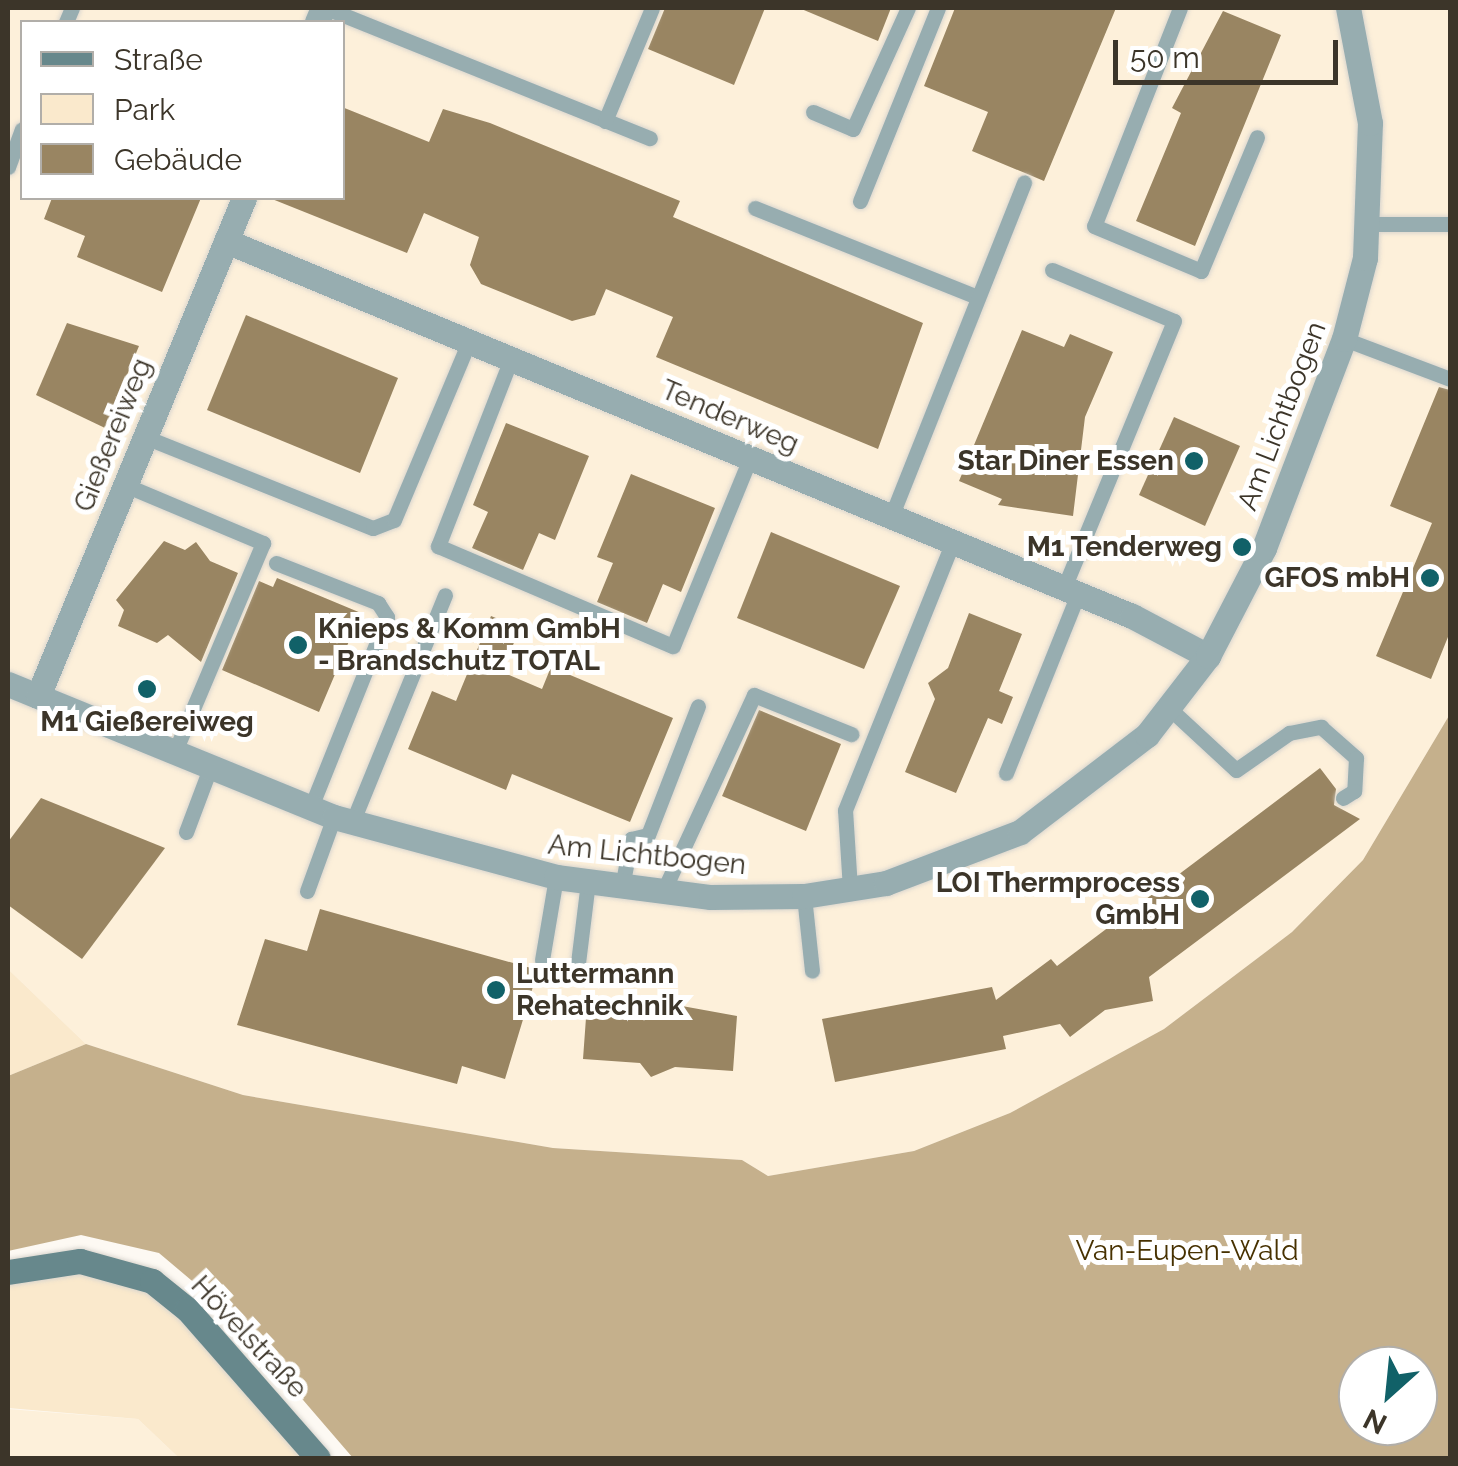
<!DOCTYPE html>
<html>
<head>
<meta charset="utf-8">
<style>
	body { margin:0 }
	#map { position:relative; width:1458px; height:1466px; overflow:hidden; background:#fdf9f3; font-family:Raleway,sans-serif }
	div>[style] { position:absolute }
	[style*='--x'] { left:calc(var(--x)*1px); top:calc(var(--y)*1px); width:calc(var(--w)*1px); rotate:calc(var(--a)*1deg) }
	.built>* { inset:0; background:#fdf0da }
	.green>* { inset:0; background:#fae9cc }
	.forest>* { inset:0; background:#c5b08c }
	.building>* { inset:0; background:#998562 }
	.roads { filter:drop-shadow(0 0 2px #dad6cf) drop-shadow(0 0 2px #dad6cf) }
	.lane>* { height:15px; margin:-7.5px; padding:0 7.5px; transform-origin:7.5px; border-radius:7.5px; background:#97adb0 }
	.street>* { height:25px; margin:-12.5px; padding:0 12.5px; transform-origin:12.5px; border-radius:12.5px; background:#97adb0 }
	.secondary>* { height:25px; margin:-12.5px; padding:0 12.5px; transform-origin:12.5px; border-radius:12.5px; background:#67888c }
	.dots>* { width:28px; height:28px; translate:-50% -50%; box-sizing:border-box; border:5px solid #fff; border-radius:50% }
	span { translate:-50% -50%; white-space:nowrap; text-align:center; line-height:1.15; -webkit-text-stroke:10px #fff; paint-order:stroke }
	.street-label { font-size:28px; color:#3c3529 }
	.poi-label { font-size:28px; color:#3c3529; font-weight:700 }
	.right { translate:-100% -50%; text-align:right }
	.left { translate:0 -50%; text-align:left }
	.park-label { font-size:28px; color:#473100 }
	.frame { position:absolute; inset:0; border:10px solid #3c3529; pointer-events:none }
	.legend { position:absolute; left:20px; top:20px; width:325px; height:180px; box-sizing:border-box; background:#fff; border:2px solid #b1aea9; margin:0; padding:12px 18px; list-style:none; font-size:30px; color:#3c3529 }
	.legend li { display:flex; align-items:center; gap:20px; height:50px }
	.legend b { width:50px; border:2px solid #b1aea9 }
	.north { position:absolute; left:1338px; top:1346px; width:100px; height:100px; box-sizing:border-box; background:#fff; border:2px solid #b1aea9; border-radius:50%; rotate:207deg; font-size:28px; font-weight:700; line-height:40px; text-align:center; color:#3c3529 }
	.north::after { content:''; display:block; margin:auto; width:35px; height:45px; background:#116168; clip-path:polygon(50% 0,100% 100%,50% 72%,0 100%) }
	.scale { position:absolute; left:1113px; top:40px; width:225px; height:45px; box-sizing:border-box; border:5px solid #3c3529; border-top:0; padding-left:12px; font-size:30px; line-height:35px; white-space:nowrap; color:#3c3529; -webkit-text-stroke:8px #fff; paint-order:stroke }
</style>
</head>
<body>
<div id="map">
	<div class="built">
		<i style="clip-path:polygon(evenodd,8px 8px,1450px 8px,1450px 714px,1363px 860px,1292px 932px,1164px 1029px,1010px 1113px,914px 1151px,768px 1176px,742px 1160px,553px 1148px,243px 1095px,86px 1044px,8px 969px,8px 8px,22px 22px,342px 22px,342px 198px,22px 198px,22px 22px)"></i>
		<i style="clip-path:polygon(8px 1409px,138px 1419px,179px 1458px,8px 1458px)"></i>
	</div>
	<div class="green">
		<i style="clip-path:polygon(8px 969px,86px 1044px,8px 1076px)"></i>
		<i style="clip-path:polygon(81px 1266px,150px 1286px,312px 1458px,179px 1458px,138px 1419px,8px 1408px,8px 1278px)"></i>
	</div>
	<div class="forest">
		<i style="clip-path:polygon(evenodd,1450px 714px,1450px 1458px,353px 1458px,223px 1307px,159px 1253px,81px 1235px,8px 1251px,8px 1076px,86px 1044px,243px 1095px,553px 1148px,742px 1160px,768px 1176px,914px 1151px,1010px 1113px,1164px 1029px,1292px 932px,1363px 860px,1450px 714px,1358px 1366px,1418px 1366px,1418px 1426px,1358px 1426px,1358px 1366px)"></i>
	</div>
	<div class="building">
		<i style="clip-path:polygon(665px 8px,765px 8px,734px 85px,648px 49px)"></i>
		<i style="clip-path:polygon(799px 8px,891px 8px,878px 41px)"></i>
		<i style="clip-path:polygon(955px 8px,1116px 8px,1044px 181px,972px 151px,988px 112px,924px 86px)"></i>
		<i style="clip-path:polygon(1223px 11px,1281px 35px,1195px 246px,1136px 221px,1181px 113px,1172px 108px)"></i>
		<i style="clip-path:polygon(342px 107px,429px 142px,443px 109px,490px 123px,680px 201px,673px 217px,923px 323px,878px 449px,656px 357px,673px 317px,606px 289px,595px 315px,572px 321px,481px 284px,470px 265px,479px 237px,424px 213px,407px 253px,272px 199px,342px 198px)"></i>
		<i style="clip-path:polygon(52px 198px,201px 198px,162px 292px,77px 257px,85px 236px,44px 219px)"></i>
		<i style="clip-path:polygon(246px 315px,398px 378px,360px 473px,207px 410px)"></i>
		<i style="clip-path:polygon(67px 323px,139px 346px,105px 428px,36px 395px)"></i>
		<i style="clip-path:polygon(1022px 330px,1064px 347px,1070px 334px,1113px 352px,1085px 417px,1073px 516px,998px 505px,1002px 499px,959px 481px)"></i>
		<i style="clip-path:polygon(1439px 387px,1450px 390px,1450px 632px,1431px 679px,1376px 656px,1432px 523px,1390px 506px)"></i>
		<i style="clip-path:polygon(1174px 417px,1240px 446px,1205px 526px,1139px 495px)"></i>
		<i style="clip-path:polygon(506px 423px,589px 456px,555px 540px,539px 533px,523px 570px,472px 548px,488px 512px,473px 505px)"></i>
		<i style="clip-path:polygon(631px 474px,715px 508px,681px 592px,663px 584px,647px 623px,597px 602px,613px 563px,597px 557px)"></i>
		<i style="clip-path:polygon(771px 532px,900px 586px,864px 669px,737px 618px)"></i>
		<i style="clip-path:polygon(164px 541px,185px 550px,196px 542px,210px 561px,238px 573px,201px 662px,168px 635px,157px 643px,118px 626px,124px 610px,116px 600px)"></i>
		<i style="clip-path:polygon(277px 578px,361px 613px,319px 712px,222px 670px,259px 581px,273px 587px)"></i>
		<i style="clip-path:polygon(969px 613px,1022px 634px,999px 691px,1013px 697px,1002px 724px,988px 718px,956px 793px,905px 772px,935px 699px,928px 683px,948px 668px)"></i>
		<i style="clip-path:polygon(491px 616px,520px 628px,502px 672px,542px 689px,551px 667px,673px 718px,630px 822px,512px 774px,506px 790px,408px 749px,432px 691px,456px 701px)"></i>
		<i style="clip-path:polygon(759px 710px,841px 744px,806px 831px,722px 796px)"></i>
		<i style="clip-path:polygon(1320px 768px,1336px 789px,1334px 805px,1360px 819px,1149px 977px,1153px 1001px,1105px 1010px,1070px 1037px,1060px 1024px,1003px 1036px,1006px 1049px,835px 1082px,822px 1019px,992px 987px,996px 1000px,1051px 959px,1057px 966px)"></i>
		<i style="clip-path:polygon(41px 798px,165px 848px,82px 959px,8px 905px,8px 842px)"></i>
		<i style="clip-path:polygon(320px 909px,538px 970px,505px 1079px,462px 1066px,457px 1084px,237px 1025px,265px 939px,307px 951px)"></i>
		<i style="clip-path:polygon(649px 1000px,737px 1016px,733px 1071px,675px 1067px,651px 1077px,640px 1063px,583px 1059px,587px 1004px,648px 1009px)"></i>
	</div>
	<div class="roads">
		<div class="lane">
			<i style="--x:326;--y:8;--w:349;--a:21.9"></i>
			<i style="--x:1180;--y:8;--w:234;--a:111.5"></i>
			<i style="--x:1094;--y:226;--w:116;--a:22.8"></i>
			<i style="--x:1201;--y:271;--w:145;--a:-67.3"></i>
			<i style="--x:66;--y:22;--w:15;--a:-67"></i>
			<i style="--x:813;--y:112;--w:43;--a:23"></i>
			<i style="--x:853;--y:129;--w:133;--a:-65.6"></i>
			<i style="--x:605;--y:121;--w:122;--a:-67.4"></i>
			<i style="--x:8;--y:167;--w:40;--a:-69.8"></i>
			<i style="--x:860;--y:201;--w:208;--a:-68"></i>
			<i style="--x:755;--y:208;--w:240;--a:21.8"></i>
			<i style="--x:1370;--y:224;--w:80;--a:0"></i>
			<i style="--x:1052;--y:270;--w:132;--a:22.7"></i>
			<i style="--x:1174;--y:321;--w:289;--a:112.4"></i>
			<i style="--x:1344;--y:339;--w:113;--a:20.7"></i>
			<i style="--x:511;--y:359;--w:201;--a:111.3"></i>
			<i style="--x:438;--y:546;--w:255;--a:23.1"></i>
			<i style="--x:673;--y:646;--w:203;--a:-67.7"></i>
			<i style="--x:145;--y:437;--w:245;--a:21.8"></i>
			<i style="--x:373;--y:528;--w:22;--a:-21"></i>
			<i style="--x:394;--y:520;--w:193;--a:-67.2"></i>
			<i style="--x:125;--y:485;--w:150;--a:22.8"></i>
			<i style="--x:263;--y:543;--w:229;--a:112.9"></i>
			<i style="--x:891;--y:517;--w:360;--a:-68.3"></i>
			<i style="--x:276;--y:563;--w:110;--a:21.4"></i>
			<i style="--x:378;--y:603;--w:17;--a:57"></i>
			<i style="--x:387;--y:617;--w:205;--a:111.8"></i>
			<i style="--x:1169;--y:708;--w:91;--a:42.8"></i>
			<i style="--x:1236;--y:770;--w:65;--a:-34.9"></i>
			<i style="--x:1289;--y:733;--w:33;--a:-11"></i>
			<i style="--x:1321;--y:727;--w:47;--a:41.5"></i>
			<i style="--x:1356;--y:758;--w:33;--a:93"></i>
			<i style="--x:1354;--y:791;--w:13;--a:148"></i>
			<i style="--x:1006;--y:773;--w:193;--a:-68.1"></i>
			<i style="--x:352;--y:823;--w:246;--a:-67.8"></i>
			<i style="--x:186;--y:832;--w:68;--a:-69.4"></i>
			<i style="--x:622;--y:887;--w:49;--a:-79.4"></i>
			<i style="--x:631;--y:839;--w:17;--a:-13"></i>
			<i style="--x:648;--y:835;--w:138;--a:-68.8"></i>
			<i style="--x:850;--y:889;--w:79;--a:-93.6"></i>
			<i style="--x:845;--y:810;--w:289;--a:-68.1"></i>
			<i style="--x:307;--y:891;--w:79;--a:-70"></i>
			<i style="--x:663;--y:892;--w:217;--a:-65.2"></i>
			<i style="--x:754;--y:695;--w:105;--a:21.9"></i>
			<i style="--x:804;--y:896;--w:75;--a:83.9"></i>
			<i style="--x:542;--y:960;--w:84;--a:-80.4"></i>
			<i style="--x:578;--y:963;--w:82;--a:-83"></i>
		</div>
		<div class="street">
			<i style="--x:317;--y:22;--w:15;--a:-67"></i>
			<i style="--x:226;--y:241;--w:981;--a:22.49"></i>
			<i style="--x:1132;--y:616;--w:86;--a:27.8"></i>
			<i style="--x:8;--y:684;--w:352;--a:22.2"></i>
			<i style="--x:334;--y:817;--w:230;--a:15.1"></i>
			<i style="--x:556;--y:877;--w:156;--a:7.4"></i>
			<i style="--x:711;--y:897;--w:93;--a:-0.6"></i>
			<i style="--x:804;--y:896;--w:83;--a:-9"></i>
			<i style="--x:886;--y:883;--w:143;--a:-20.8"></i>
			<i style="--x:1020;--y:832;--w:160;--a:-37.4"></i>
			<i style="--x:1147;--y:735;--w:100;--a:-52.3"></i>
			<i style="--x:1208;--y:656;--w:122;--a:-62.6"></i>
			<i style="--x:1264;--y:548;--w:224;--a:-69.1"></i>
			<i style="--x:1344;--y:339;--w:84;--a:-75.5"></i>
			<i style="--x:1365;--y:258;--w:135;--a:-87.9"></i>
			<i style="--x:1370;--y:123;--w:117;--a:-100.8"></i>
			<i style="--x:38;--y:696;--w:539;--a:-67.53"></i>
		</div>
		<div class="secondary">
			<i style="--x:8;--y:1272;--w:73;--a:-8.7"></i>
			<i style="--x:80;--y:1261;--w:75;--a:15.5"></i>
			<i style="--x:152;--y:1281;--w:45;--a:38.7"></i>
			<i style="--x:187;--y:1309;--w:198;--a:48.7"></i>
		</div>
	</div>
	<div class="dots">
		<i style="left:1194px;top:461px;background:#116168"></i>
		<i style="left:1242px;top:547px;background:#116168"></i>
		<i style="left:1430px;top:578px;background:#116168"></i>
		<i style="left:298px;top:645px;background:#116168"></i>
		<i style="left:147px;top:689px;background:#116168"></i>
		<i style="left:1200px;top:899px;background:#116168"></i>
		<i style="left:496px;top:990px;background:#116168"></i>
	</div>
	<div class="street-label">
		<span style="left:1282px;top:416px;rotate:-69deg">Am Lichtbogen</span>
		<span style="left:730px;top:417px;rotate:23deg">Tenderweg</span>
		<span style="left:113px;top:435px;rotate:-68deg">Gießereiweg</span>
		<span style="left:647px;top:855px;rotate:6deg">Am Lichtbogen</span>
		<span style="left:249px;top:1337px;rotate:47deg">Hövelstraße</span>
	</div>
	<div class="poi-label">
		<span class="right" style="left:1174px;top:461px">Star Diner Essen</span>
		<span class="right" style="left:1222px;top:547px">M1 Tenderweg</span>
		<span class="right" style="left:1410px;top:578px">GFOS mbH</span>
		<span class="left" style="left:318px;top:645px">Knieps &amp; Komm GmbH<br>- Brandschutz TOTAL</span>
		<span style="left:147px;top:722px">M1 Gießereiweg</span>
		<span class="right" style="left:1180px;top:899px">LOI Thermprocess<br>GmbH</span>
		<span class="left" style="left:516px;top:990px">Luttermann<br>Rehatechnik</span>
	</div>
	<div class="park-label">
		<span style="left:1187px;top:1251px">Van-Eupen-Wald</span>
	</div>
	<div class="frame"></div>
	<ul class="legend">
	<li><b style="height:12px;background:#67888c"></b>Straße</li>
	<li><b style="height:28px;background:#fae9cc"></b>Park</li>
	<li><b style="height:28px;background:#998562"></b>Gebäude</li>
	</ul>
	<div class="north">N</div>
	<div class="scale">50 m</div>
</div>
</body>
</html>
